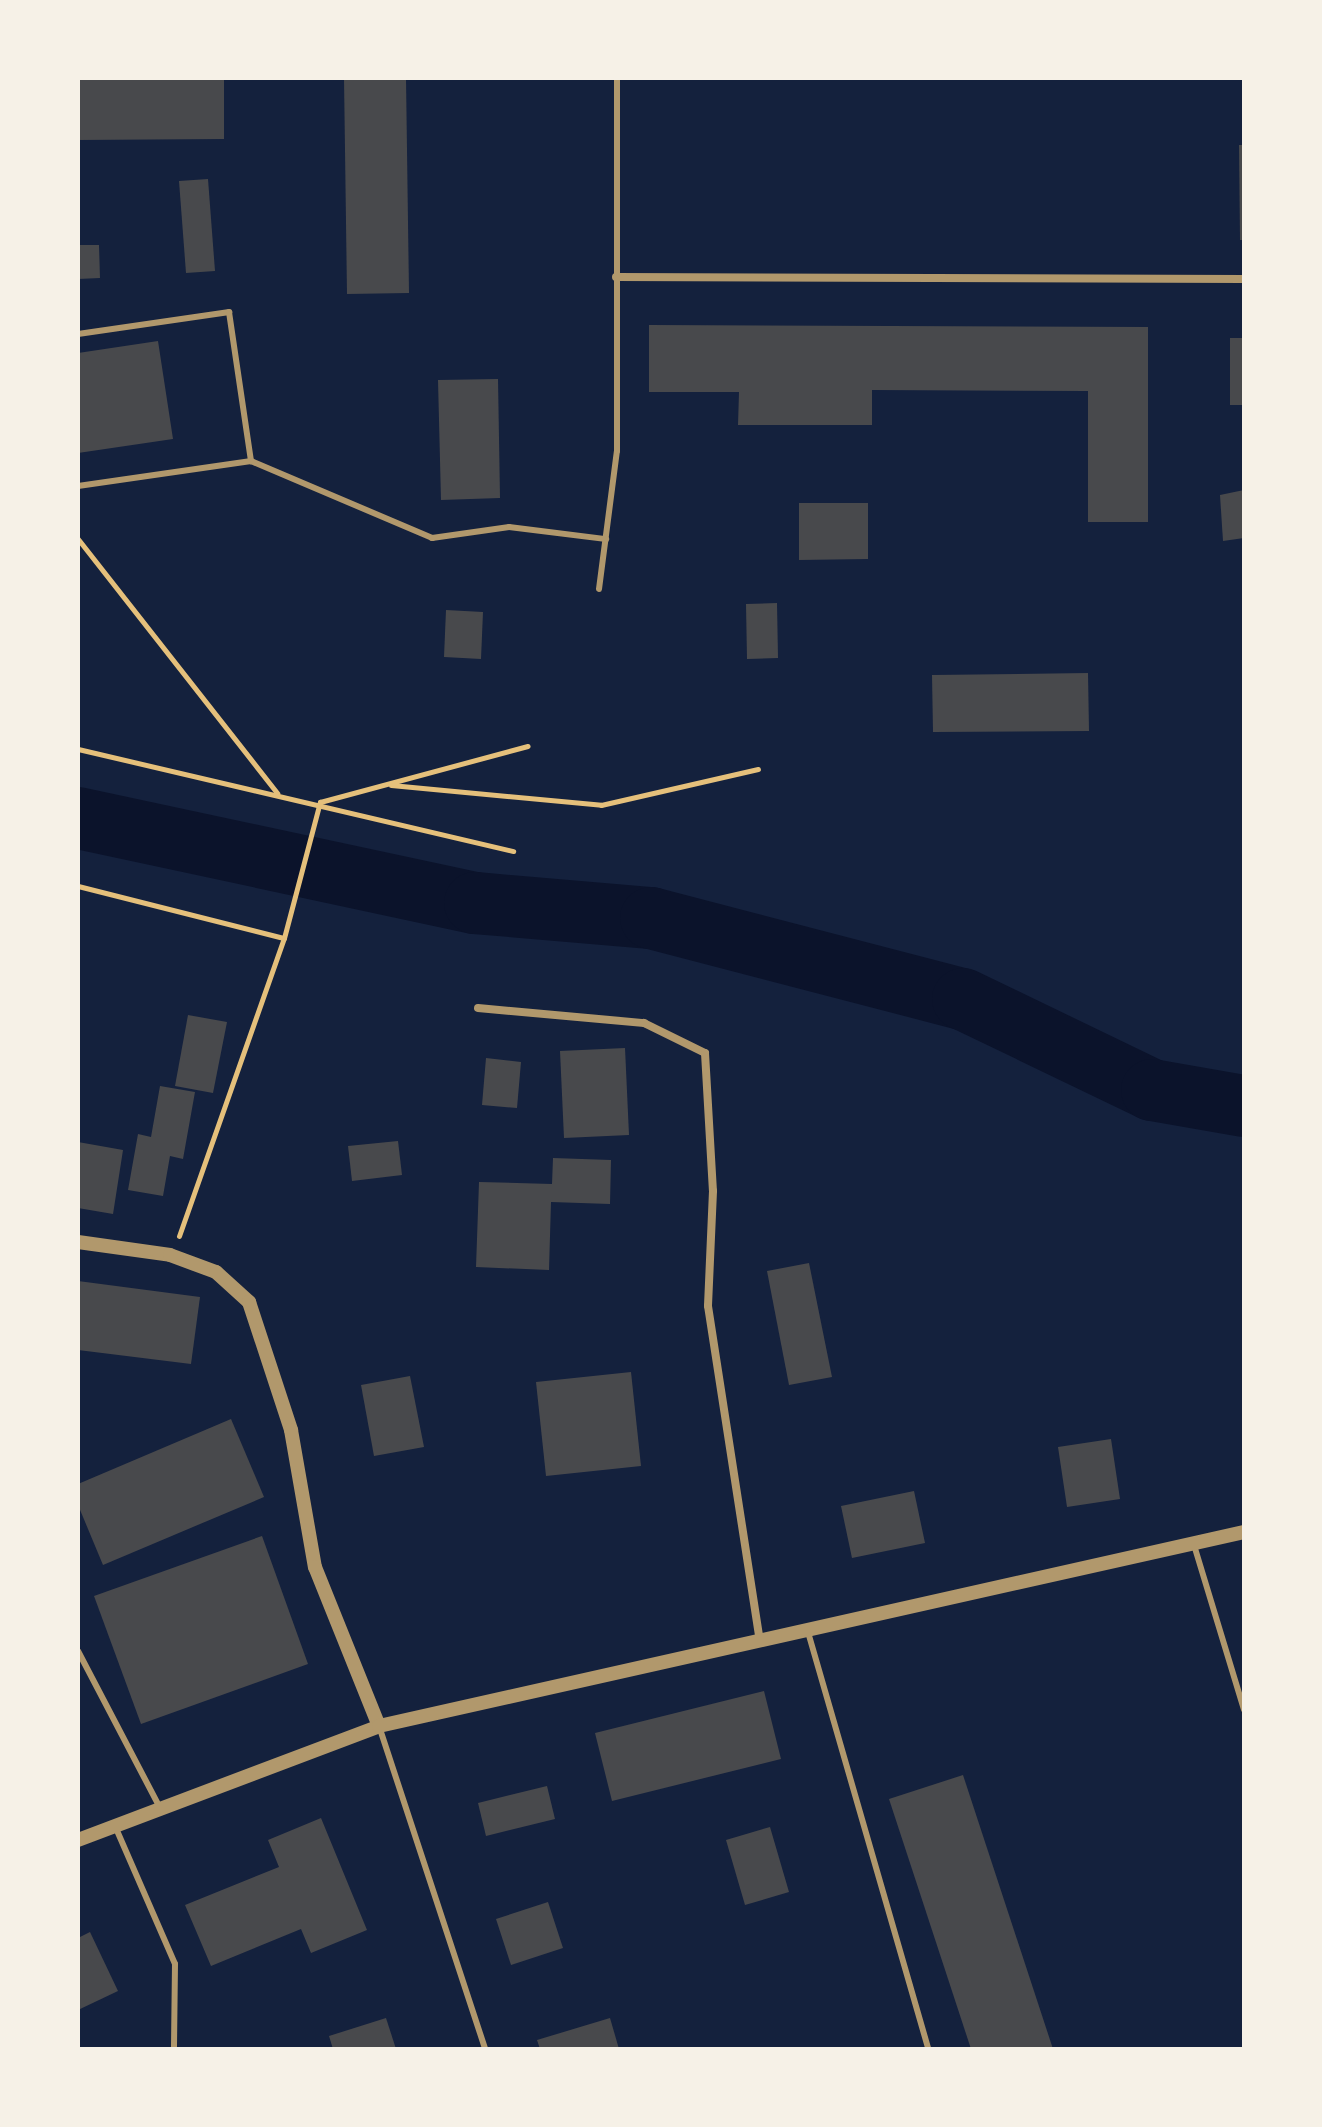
<!DOCTYPE html>
<html>
<head>
<meta charset="utf-8">
<style>
	body { margin:0 }
	#map { position:relative; width:1322px; height:2127px; overflow:hidden; background:#14213d; font-family:Lato,sans-serif }
	div>[style] { position:absolute }
	[style*='--x'] { left:calc(var(--x)*1px); top:calc(var(--y)*1px); width:calc(var(--w)*1px); rotate:calc(var(--a)*1deg) }
	.river>* { height:62px; margin:-31px; padding:0 31px; transform-origin:31px; border-radius:31px; background:#0b132b }
	.building>* { inset:0; background:#48494c }
	.path>* { height:5px; margin:-2.5px; padding:0 2.5px; transform-origin:2.5px; border-radius:2.5px; background:#e5c07b }
	.service>* { height:6px; margin:-3px; padding:0 3px; transform-origin:3px; border-radius:3px; background:#b1986c }
	.minor>* { height:8px; margin:-4px; padding:0 4px; transform-origin:4px; border-radius:4px; background:#b1986c }
	.tertiary>* { height:14px; margin:-7px; padding:0 7px; transform-origin:7px; border-radius:7px; background:#b1986c }
	span { translate:-50% -50%; white-space:nowrap; text-align:center; line-height:1.15; -webkit-text-stroke:6px #f6f1e7; paint-order:stroke }
	.frame { position:absolute; inset:0; border:80px solid #f6f1e7; pointer-events:none }
</style>
</head>
<body>
<div id="map">
	<div class="river">
		<i style="--x:78;--y:818;--w:406;--a:12.1"></i>
		<i style="--x:475;--y:903;--w:177;--a:4.9"></i>
		<i style="--x:651;--y:918;--w:322;--a:14.6"></i>
		<i style="--x:963;--y:999;--w:210;--a:25.7"></i>
		<i style="--x:1152;--y:1090;--w:93;--a:9.9"></i>
	</div>
	<div class="building">
		<i style="clip-path:polygon(78px 78px,224px 78px,224px 139px,78px 140px)"></i>
		<i style="clip-path:polygon(344px 78px,406px 78px,409px 293px,347px 294px)"></i>
		<i style="clip-path:polygon(1239px 145px,1244px 145px,1244px 240px,1240px 240px)"></i>
		<i style="clip-path:polygon(208px 179px,215px 271px,186px 273px,179px 181px)"></i>
		<i style="clip-path:polygon(78px 245px,99px 245px,100px 278px,78px 279px)"></i>
		<i style="clip-path:polygon(649px 325px,1148px 327px,1148px 522px,1088px 522px,1088px 391px,872px 390px,872px 425px,738px 425px,739px 392px,649px 392px)"></i>
		<i style="clip-path:polygon(1230px 338px,1244px 338px,1244px 405px,1230px 405px)"></i>
		<i style="clip-path:polygon(158px 341px,173px 439px,78px 453px,78px 353px)"></i>
		<i style="clip-path:polygon(498px 379px,500px 498px,441px 500px,438px 380px)"></i>
		<i style="clip-path:polygon(1244px 490px,1244px 538px,1223px 541px,1220px 495px)"></i>
		<i style="clip-path:polygon(799px 503px,868px 503px,868px 559px,799px 560px)"></i>
		<i style="clip-path:polygon(777px 603px,778px 658px,747px 659px,746px 604px)"></i>
		<i style="clip-path:polygon(446px 610px,483px 612px,481px 659px,444px 657px)"></i>
		<i style="clip-path:polygon(1088px 673px,1089px 731px,933px 732px,932px 675px)"></i>
		<i style="clip-path:polygon(188px 1015px,227px 1022px,213px 1093px,175px 1086px)"></i>
		<i style="clip-path:polygon(625px 1048px,629px 1135px,564px 1138px,560px 1051px)"></i>
		<i style="clip-path:polygon(486px 1058px,521px 1062px,517px 1108px,482px 1105px)"></i>
		<i style="clip-path:polygon(160px 1086px,195px 1092px,183px 1159px,170px 1156px,163px 1196px,128px 1190px,138px 1134px,151px 1137px)"></i>
		<i style="clip-path:polygon(398px 1141px,402px 1175px,352px 1181px,348px 1146px)"></i>
		<i style="clip-path:polygon(78px 1142px,123px 1150px,113px 1214px,78px 1208px)"></i>
		<i style="clip-path:polygon(553px 1158px,611px 1160px,610px 1204px,551px 1202px,549px 1270px,476px 1267px,479px 1182px,552px 1184px)"></i>
		<i style="clip-path:polygon(809px 1263px,832px 1377px,789px 1385px,767px 1271px)"></i>
		<i style="clip-path:polygon(78px 1281px,200px 1297px,191px 1364px,78px 1350px)"></i>
		<i style="clip-path:polygon(631px 1372px,641px 1466px,546px 1476px,536px 1382px)"></i>
		<i style="clip-path:polygon(410px 1376px,424px 1447px,374px 1456px,361px 1385px)"></i>
		<i style="clip-path:polygon(231px 1419px,264px 1497px,103px 1565px,78px 1505px,78px 1484px)"></i>
		<i style="clip-path:polygon(1111px 1439px,1120px 1499px,1067px 1507px,1058px 1447px)"></i>
		<i style="clip-path:polygon(914px 1491px,925px 1543px,852px 1558px,841px 1506px)"></i>
		<i style="clip-path:polygon(262px 1536px,308px 1664px,141px 1724px,94px 1596px)"></i>
		<i style="clip-path:polygon(764px 1691px,781px 1759px,612px 1801px,595px 1733px)"></i>
		<i style="clip-path:polygon(963px 1775px,1053px 2049px,971px 2049px,889px 1799px)"></i>
		<i style="clip-path:polygon(547px 1786px,555px 1819px,486px 1836px,478px 1803px)"></i>
		<i style="clip-path:polygon(321px 1818px,367px 1930px,311px 1953px,301px 1929px,211px 1966px,185px 1905px,279px 1867px,268px 1840px)"></i>
		<i style="clip-path:polygon(770px 1827px,789px 1892px,745px 1905px,726px 1840px)"></i>
		<i style="clip-path:polygon(548px 1902px,563px 1948px,511px 1965px,496px 1919px)"></i>
		<i style="clip-path:polygon(90px 1932px,118px 1991px,78px 2010px,78px 1938px)"></i>
		<i style="clip-path:polygon(386px 2018px,396px 2049px,333px 2049px,329px 2036px)"></i>
		<i style="clip-path:polygon(610px 2018px,619px 2049px,540px 2049px,537px 2040px)"></i>
	</div>
	<div class="path">
		<i style="--x:78;--y:539;--w:323;--a:51.9"></i>
		<i style="--x:78;--y:749;--w:447;--a:13.2"></i>
		<i style="--x:391;--y:785;--w:211;--a:5.4"></i>
		<i style="--x:601;--y:805;--w:161;--a:-12.9"></i>
		<i style="--x:78;--y:886;--w:212;--a:14.2"></i>
		<i style="--x:179;--y:1236;--w:316;--a:-70.6"></i>
		<i style="--x:284;--y:938;--w:141;--a:-75.2"></i>
		<i style="--x:320;--y:802;--w:215;--a:-15.1"></i>
	</div>
	<div class="service">
		<i style="--x:78;--y:334;--w:153;--a:-8.3"></i>
		<i style="--x:229;--y:312;--w:151;--a:81.6"></i>
		<i style="--x:78;--y:486;--w:175;--a:-8.2"></i>
		<i style="--x:251;--y:461;--w:197;--a:23"></i>
		<i style="--x:432;--y:538;--w:78;--a:-8.1"></i>
		<i style="--x:509;--y:527;--w:98;--a:7.1"></i>
		<i style="--x:599;--y:589;--w:139;--a:-82.6"></i>
		<i style="--x:617;--y:451;--w:373;--a:-90"></i>
		<i style="--x:1194;--y:1545;--w:172;--a:73.1"></i>
		<i style="--x:808;--y:1632;--w:434;--a:73.9"></i>
		<i style="--x:78;--y:1651;--w:175;--a:62.4"></i>
		<i style="--x:379;--y:1726;--w:340;--a:71.8"></i>
		<i style="--x:115;--y:1826;--w:150;--a:66.5"></i>
		<i style="--x:175;--y:1964;--w:85;--a:90.7"></i>
	</div>
	<div class="minor">
		<i style="--x:616;--y:277;--w:628;--a:0.18"></i>
		<i style="--x:478;--y:1008;--w:167;--a:5.2"></i>
		<i style="--x:644;--y:1023;--w:68;--a:26.2"></i>
		<i style="--x:705;--y:1053;--w:138;--a:86.7"></i>
		<i style="--x:713;--y:1191;--w:115;--a:92.5"></i>
		<i style="--x:708;--y:1306;--w:335;--a:81.2"></i>
	</div>
	<div class="tertiary">
		<i style="--x:78;--y:1242;--w:93;--a:8"></i>
		<i style="--x:170;--y:1255;--w:49;--a:20.3"></i>
		<i style="--x:216;--y:1272;--w:45;--a:42.3"></i>
		<i style="--x:249;--y:1302;--w:135;--a:71.8"></i>
		<i style="--x:291;--y:1430;--w:139;--a:80.1"></i>
		<i style="--x:315;--y:1567;--w:171;--a:68.1"></i>
		<i style="--x:78;--y:1840;--w:322;--a:-20.7"></i>
		<i style="--x:379;--y:1726;--w:886;--a:-12.64"></i>
	</div>
	<div class="frame"></div>
</div>
</body>
</html>
